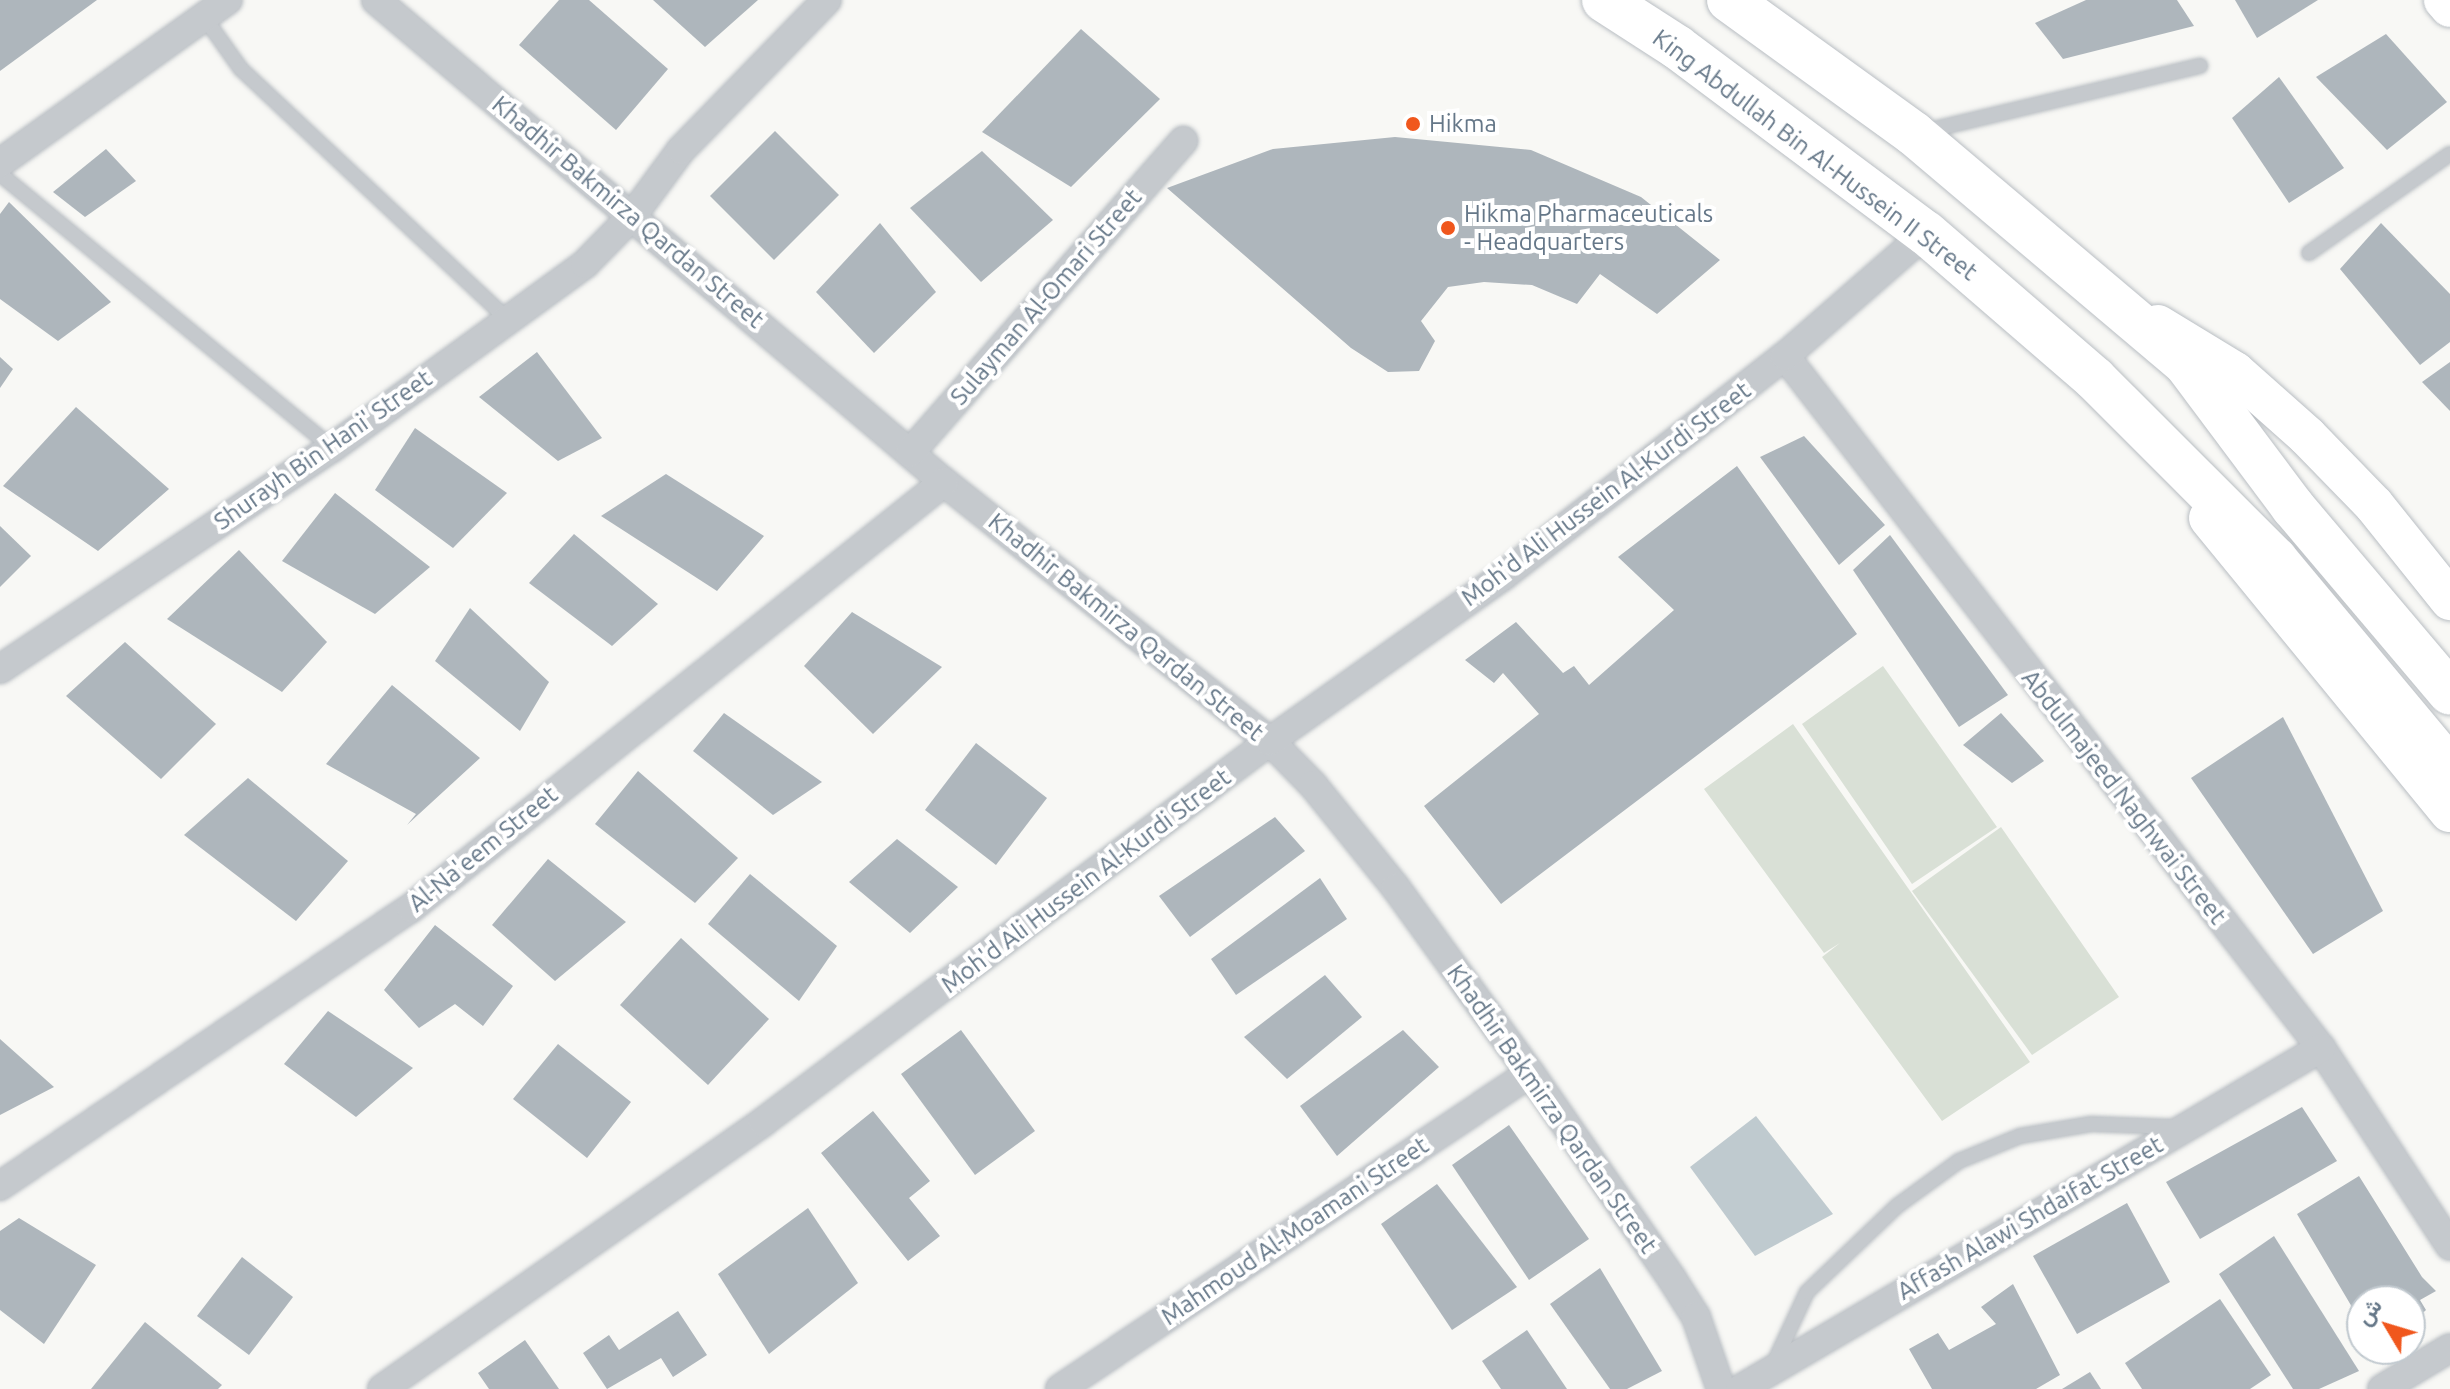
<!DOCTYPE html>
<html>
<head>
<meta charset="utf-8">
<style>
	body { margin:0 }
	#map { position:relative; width:2450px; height:1389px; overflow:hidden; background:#f8f8f5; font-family:Ubuntu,Vazirmatn,sans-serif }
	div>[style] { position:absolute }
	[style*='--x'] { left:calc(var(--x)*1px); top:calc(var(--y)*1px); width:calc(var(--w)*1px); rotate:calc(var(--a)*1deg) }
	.green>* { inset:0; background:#d9e0d6 }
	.water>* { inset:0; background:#bfcacf }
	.building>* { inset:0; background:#aeb6bc }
	.roads { filter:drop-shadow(0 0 2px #b9bec3) drop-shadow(0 0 2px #b9bec3) }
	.lane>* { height:14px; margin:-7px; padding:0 7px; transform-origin:7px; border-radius:7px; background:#c5c9cd }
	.street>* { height:28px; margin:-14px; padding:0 14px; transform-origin:14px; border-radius:14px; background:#c5c9cd }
	.secondary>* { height:40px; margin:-20px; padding:0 20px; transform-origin:20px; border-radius:20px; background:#fff }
	.highway>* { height:44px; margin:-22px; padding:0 22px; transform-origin:22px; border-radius:22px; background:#fff }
	.dots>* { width:22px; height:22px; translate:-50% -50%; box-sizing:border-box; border:4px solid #fff; border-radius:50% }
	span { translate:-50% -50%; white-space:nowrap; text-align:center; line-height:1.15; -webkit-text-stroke:8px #fff; paint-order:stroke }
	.poi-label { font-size:24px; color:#657788 }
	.left { translate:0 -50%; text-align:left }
	.street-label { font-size:24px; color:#657788 }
	.north { position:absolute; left:2346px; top:1285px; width:80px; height:80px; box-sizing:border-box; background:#fff; border:2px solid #c1c9cf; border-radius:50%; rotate:308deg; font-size:22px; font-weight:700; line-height:32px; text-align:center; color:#657788 }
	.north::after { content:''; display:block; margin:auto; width:28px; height:36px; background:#f0571d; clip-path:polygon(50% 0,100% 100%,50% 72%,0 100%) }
</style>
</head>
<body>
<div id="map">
	<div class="green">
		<i style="clip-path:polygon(1883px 666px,1997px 827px,1912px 884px,1802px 724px)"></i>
		<i style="clip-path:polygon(1793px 724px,2030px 1062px,1942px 1121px,1822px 957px,1840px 943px,1824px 953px,1704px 789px)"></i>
		<i style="clip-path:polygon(2001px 827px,2119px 997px,2032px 1055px,1912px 891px)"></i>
	</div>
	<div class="water">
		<i style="clip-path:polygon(1756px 1116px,1833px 1214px,1755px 1256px,1690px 1167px)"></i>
	</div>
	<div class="building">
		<i style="clip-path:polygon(0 0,97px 0,0 71px)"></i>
		<i style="clip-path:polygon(559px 0,589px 0,668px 69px,616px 130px,519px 45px)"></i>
		<i style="clip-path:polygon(653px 0,758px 0,705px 47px)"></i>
		<i style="clip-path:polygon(2086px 0,2177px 0,2194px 26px,2063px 59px,2035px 23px)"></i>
		<i style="clip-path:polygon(2235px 0,2318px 0,2257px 38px)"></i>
		<i style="clip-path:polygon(1081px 29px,1160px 99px,1071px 187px,982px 132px)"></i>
		<i style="clip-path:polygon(2386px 34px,2447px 102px,2387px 150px,2316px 77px)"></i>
		<i style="clip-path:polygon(2279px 77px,2344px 168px,2289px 203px,2232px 118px)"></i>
		<i style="clip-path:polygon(775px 131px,839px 195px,774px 260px,710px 196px)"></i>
		<i style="clip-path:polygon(1395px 137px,1531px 150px,1641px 197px,1720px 260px,1657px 314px,1600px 274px,1577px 304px,1532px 285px,1484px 282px,1448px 287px,1421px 321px,1435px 341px,1419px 371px,1388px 372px,1351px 348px,1167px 188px,1273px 149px)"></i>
		<i style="clip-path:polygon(106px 149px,136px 181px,85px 217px,53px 192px)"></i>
		<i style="clip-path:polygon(982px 151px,1053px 220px,981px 282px,910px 208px)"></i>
		<i style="clip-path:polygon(9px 202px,111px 302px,58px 341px,0 299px,0 214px)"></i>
		<i style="clip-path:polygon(880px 223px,936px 292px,874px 353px,816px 292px)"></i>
		<i style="clip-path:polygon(2381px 223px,2450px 294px,2450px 342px,2420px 365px,2340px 269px)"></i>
		<i style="clip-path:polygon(537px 352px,602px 438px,558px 461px,479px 397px)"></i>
		<i style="clip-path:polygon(0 357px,13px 369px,0 388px)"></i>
		<i style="clip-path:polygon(2450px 362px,2450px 411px,2422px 382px)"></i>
		<i style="clip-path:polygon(76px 407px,169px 489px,98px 551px,3px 486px)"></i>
		<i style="clip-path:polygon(415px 428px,507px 493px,453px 548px,375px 490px)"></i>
		<i style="clip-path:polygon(1804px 436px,1885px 525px,1839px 565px,1760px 457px)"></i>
		<i style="clip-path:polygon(1737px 466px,1857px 634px,1501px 904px,1424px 806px,1539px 714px,1503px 673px,1494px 683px,1465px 660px,1516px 622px,1563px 673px,1574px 666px,1589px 685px,1674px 610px,1618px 557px)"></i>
		<i style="clip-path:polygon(666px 474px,764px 536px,717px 591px,601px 516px)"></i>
		<i style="clip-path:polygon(335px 493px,430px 567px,375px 614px,282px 561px)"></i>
		<i style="clip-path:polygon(0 526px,31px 556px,0 587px)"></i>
		<i style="clip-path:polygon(574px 534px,658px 604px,612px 646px,529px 583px)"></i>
		<i style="clip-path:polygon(1890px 535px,2008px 695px,1959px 727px,1853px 570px)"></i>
		<i style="clip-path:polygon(239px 550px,327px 642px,282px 692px,167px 619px)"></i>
		<i style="clip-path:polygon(470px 608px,549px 682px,520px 731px,435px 661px)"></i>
		<i style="clip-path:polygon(852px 612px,942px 667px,873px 734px,804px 666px)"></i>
		<i style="clip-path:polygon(125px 642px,216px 724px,161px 779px,66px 696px)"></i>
		<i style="clip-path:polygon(392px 685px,480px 758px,407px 825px,416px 814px,326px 764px)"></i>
		<i style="clip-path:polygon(724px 713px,822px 782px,773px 815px,693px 751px)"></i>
		<i style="clip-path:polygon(2001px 713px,2044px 761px,2012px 783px,1963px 745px)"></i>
		<i style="clip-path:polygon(2283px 717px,2383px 911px,2313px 954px,2191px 778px)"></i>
		<i style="clip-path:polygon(976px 743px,1047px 798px,996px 865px,925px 810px)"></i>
		<i style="clip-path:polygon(638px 771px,738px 858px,695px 903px,595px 824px)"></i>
		<i style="clip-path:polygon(248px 778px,348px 861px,296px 921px,184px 835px)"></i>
		<i style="clip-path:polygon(1275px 817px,1305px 851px,1190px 937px,1159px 896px)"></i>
		<i style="clip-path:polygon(897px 839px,958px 887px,910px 933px,849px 882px)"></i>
		<i style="clip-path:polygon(548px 859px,626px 922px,555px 981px,492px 925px)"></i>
		<i style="clip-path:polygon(750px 874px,837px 946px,799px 1001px,708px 924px)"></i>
		<i style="clip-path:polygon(1320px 878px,1347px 919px,1236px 995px,1211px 959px)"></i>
		<i style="clip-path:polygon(435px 925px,513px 986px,483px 1026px,455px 1004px,419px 1028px,384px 990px)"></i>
		<i style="clip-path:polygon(681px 938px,769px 1019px,708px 1085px,620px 1005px)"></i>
		<i style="clip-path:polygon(1325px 975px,1362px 1017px,1287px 1079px,1244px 1037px)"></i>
		<i style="clip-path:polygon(328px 1011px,413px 1068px,356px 1117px,284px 1064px)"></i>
		<i style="clip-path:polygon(961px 1030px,1035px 1131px,975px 1175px,901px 1074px)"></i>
		<i style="clip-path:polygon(1403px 1030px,1439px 1067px,1337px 1156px,1300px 1106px)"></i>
		<i style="clip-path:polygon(0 1039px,54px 1087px,0 1115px)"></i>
		<i style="clip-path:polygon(558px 1044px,631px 1102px,587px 1158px,513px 1099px)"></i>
		<i style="clip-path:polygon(2302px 1107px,2337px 1161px,2200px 1239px,2166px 1182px)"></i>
		<i style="clip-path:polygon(873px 1111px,930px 1181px,909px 1198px,940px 1236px,908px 1261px,821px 1153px)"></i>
		<i style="clip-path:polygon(1509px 1125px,1589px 1239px,1529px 1280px,1452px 1165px)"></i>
		<i style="clip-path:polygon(2359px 1176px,2422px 1277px,2436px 1291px,2420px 1300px,2426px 1310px,2410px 1325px,2410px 1301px,2362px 1301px,2362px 1324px,2297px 1214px)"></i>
		<i style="clip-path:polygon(1437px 1184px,1517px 1287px,1452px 1330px,1381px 1224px)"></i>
		<i style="clip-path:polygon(2127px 1203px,2170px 1282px,2077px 1334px,2033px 1256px)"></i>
		<i style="clip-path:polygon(808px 1208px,858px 1283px,769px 1354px,718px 1274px)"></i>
		<i style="clip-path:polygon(19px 1218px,96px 1265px,44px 1344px,0 1310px,0 1231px)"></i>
		<i style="clip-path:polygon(2274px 1236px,2359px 1371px,2319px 1389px,2293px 1389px,2219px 1274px)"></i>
		<i style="clip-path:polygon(242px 1257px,293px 1297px,249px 1355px,197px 1316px)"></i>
		<i style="clip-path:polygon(1600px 1268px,1662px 1371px,1627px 1389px,1610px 1389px,1550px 1304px)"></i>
		<i style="clip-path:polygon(2013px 1284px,2060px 1375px,2036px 1389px,1932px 1389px,1909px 1349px,1938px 1333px,1949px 1350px,1996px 1324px,1981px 1307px)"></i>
		<i style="clip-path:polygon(2220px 1299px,2271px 1375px,2250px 1389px,2142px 1389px,2125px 1363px)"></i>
		<i style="clip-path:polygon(678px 1311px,707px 1355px,673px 1377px,661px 1358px,607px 1389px,583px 1353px,609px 1335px,619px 1350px)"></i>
		<i style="clip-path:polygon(145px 1322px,222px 1385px,218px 1389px,91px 1389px)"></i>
		<i style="clip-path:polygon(1527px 1330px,1567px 1389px,1501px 1389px,1482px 1361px)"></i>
		<i style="clip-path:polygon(525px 1340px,559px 1389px,489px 1389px,478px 1373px)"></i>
		<i style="clip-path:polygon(2090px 1372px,2101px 1389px,2062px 1389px)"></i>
	</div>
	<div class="roads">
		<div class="lane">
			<i style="--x:204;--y:17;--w:64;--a:54.6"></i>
			<i style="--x:241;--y:69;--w:366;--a:43.2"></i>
			<i style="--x:1922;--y:132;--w:286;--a:-13.4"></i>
			<i style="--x:0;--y:174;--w:430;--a:39.5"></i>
			<i style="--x:2309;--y:253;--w:172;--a:-35.1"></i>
			<i style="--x:1772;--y:1367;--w:83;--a:-65"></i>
			<i style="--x:1807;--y:1292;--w:124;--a:-43.7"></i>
			<i style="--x:1897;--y:1206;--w:77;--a:-36"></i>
			<i style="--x:1959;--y:1161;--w:66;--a:-22.3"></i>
			<i style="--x:2020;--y:1136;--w:72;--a:-9.6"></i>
			<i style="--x:2091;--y:1124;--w:85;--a:2"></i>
		</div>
		<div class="street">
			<i style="--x:376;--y:0;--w:745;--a:40.32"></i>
			<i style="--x:944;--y:482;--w:416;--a:38.5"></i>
			<i style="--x:1270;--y:741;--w:62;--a:45.7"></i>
			<i style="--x:1313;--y:785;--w:132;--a:51.1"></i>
			<i style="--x:1396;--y:888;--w:228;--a:54.1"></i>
			<i style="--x:1530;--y:1073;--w:250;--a:55.4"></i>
			<i style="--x:1672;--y:1279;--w:45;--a:57.7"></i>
			<i style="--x:1696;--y:1317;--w:76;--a:70.9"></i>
			<i style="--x:0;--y:163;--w:280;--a:-35.6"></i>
			<i style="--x:1785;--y:356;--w:875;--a:52.24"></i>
			<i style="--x:2321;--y:1048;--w:236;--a:56.9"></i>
			<i style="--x:910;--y:453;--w:415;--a:-48.8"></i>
			<i style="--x:0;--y:669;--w:399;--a:-33.7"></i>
			<i style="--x:332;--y:448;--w:313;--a:-36"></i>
			<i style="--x:585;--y:264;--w:69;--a:-45.6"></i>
			<i style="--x:633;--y:215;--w:81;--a:-53.6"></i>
			<i style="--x:681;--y:150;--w:209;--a:-45.8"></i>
			<i style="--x:0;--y:1186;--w:496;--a:-34.1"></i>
			<i style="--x:411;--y:908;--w:682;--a:-38.63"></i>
			<i style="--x:382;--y:1389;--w:465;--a:-35"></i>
			<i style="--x:763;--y:1122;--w:634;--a:-36.92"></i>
			<i style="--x:1270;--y:741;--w:286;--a:-35.3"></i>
			<i style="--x:1503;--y:576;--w:358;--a:-38"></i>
			<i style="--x:1785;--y:356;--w:187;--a:-41.1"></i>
			<i style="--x:1060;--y:1389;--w:566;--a:-33.91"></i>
			<i style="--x:1740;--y:1389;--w:674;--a:-30.41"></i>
			<i style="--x:2382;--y:1389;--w:79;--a:-31.1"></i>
		</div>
		<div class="secondary">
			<i style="--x:2444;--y:0;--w:9;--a:49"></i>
			<i style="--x:2158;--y:325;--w:90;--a:31.4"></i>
			<i style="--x:2235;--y:372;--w:96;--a:41.6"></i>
			<i style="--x:2307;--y:436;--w:96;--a:45.8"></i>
			<i style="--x:2374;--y:505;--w:122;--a:51.3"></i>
			<i style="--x:2209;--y:518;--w:380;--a:50.7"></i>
		</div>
		<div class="highway">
			<i style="--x:1604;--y:0;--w:87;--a:32.8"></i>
			<i style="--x:1677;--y:47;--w:311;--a:36.8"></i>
			<i style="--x:1926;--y:233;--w:223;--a:40.8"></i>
			<i style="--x:2095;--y:379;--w:255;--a:45"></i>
			<i style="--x:2275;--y:559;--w:273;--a:50.2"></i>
			<i style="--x:1729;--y:0;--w:228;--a:35.9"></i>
			<i style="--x:1914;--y:134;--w:356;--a:40.2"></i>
			<i style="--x:2186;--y:364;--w:179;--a:53.2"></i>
			<i style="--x:2293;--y:507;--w:243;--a:49.8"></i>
		</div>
	</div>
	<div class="dots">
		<i style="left:1413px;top:124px;background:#f0571d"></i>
		<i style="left:1448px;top:228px;background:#f0571d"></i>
	</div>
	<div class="poi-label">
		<span class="left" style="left:1429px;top:124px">Hikma</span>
		<span class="left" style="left:1464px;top:228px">Hikma Pharmaceuticals<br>- Headquarters</span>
	</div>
	<div class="street-label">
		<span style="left:1815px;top:155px;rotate:37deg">King Abdullah Bin Al-Hussein II Street</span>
		<span style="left:628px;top:212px;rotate:40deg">Khadhir Bakmirza Qardan Street</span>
		<span style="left:1046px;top:297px;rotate:-49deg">Sulayman Al-Omari Street</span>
		<span style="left:323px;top:450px;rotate:-35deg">Shurayh Bin Hani' Street</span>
		<span style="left:1606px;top:494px;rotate:-37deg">Moh'd Ali Hussein Al-Kurdi Street</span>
		<span style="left:1126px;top:627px;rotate:39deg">Khadhir Bakmirza Qardan Street</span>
		<span style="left:2124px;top:797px;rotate:52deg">Abdulmajeed Naghwai Street</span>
		<span style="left:483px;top:849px;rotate:-39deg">Al-Na'eem Street</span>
		<span style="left:1086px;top:881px;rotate:-37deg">Moh'd Ali Hussein Al-Kurdi Street</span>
		<span style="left:1552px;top:1109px;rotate:55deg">Khadhir Bakmirza Qardan Street</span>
		<span style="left:2030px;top:1218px;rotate:-30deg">Affash Alawi Shdaifat Street</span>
		<span style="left:1295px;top:1231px;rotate:-34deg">Mahmoud Al-Moamani Street</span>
	</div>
	<div class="north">ش</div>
</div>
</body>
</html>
